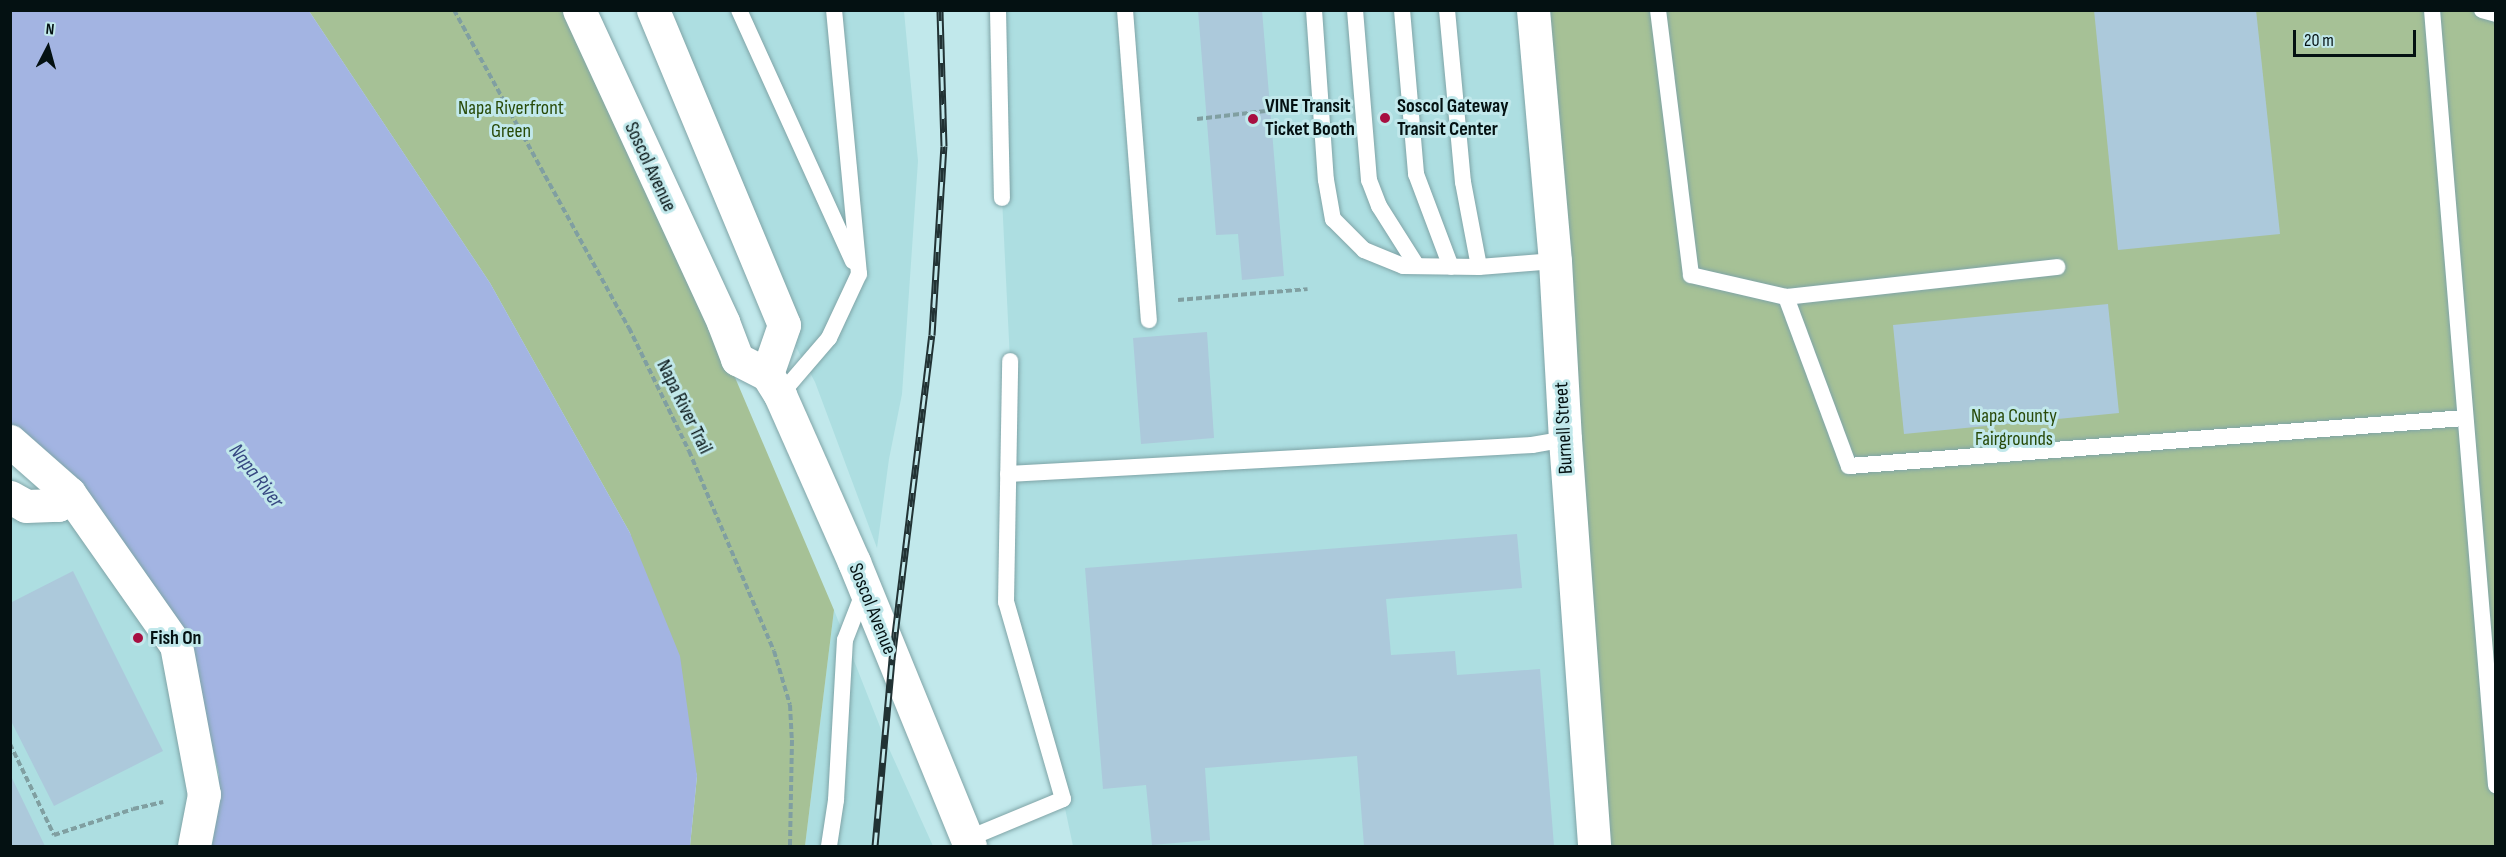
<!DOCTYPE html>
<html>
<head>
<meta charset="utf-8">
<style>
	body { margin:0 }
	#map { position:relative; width:2506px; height:857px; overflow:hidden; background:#c1e8eb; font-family:"Sofia Sans Condensed",sans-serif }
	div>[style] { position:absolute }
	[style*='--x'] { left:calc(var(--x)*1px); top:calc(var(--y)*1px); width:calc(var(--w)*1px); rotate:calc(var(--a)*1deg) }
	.built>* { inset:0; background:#addee1 }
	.green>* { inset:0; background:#a6c196 }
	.water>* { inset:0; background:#a3b4e2 }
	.building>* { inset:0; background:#acc9db }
	.path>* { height:4px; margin-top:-2px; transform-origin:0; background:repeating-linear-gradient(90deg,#809fa1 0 6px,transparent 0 9px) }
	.roads { filter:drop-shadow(0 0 2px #7fa4a7) drop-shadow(0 0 2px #7fa4a7) }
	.lane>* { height:16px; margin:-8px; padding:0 8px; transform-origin:8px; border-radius:8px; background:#fff }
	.street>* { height:33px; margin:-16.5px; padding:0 16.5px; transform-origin:16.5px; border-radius:16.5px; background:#fff }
	.secondary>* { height:33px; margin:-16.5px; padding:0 16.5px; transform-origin:16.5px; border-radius:16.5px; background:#fff }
	.rail>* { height:7px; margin-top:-3.5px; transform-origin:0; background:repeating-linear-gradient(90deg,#c1e8eb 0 14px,#213234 0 28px); box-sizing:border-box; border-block:2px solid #213234 }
	.dots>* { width:16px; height:16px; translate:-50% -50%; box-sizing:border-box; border:3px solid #c1e8eb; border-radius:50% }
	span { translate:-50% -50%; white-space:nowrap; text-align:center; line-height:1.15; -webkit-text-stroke:6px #c1e8eb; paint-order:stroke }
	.poi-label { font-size:20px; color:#041112; font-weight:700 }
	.left { translate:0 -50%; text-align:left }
	.park-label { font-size:20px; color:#284a08 }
	.street-label { font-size:20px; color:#041112 }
	.water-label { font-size:21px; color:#364781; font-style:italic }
	.frame { position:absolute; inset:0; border:12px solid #041112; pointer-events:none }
	.north { position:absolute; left:18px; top:18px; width:60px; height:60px; -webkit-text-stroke:4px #c1e8eb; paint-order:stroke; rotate:6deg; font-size:16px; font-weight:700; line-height:24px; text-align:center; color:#041112 }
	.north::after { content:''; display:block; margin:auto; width:21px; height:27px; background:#041112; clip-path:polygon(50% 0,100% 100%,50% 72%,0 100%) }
	.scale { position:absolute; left:2293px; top:30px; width:123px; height:27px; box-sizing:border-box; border:3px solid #041112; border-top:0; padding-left:8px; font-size:18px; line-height:21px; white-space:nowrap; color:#041112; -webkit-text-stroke:4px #c1e8eb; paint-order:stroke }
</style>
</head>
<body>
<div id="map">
	<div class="built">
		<i style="clip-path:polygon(653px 11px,904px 11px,918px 161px,902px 394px,889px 459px,877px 548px,815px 382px,784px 325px)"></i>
		<i style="clip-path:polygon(998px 11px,1533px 11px,1594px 846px,1073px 846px,1063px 799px,1006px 602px,1010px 361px,1002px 198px)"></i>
		<i style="clip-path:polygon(10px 497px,58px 505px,176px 645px,194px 846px,11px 846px)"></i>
		<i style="clip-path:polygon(834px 610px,886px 742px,933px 846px,805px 846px)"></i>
	</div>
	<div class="green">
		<i style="clip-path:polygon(309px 11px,579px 11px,834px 610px,805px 846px,690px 846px,697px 776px,630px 533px,490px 283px)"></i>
		<i style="clip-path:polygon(1533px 11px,2495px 11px,2495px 846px,1594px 846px)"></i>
	</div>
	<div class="water">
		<i style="clip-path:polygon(11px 11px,309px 11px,490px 283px,630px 533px,680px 656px,697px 776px,690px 846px,212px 846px,218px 810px,219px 774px,191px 658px,11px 430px)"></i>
	</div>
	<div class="building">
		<i style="clip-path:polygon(1198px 10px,1262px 10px,1284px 276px,1242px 280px,1238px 234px,1216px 235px)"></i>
		<i style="clip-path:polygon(2094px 10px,2256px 10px,2280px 234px,2118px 250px)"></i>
		<i style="clip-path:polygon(2108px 304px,2119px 413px,1904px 434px,1893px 325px)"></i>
		<i style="clip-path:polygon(1207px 332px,1214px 438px,1141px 444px,1133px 338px)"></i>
		<i style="clip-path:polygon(1517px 534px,1522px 588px,1386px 599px,1391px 655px,1455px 651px,1457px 675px,1540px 669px,1554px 846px,1364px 846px,1357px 756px,1205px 768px,1210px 840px,1152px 845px,1146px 785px,1103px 789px,1085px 568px)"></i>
		<i style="clip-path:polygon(73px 571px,163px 751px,54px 806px,10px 719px,10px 603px)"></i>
		<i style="clip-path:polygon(10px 774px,43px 842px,45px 846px,10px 846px)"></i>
	</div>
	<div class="path">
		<i style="--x:454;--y:10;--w:363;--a:61.2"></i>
		<i style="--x:629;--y:328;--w:137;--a:64"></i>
		<i style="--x:689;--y:451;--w:217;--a:67"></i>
		<i style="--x:774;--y:651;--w:56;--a:73.5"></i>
		<i style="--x:790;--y:705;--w:35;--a:87"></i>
		<i style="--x:792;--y:740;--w:106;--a:91.1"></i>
		<i style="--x:1197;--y:119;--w:95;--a:-6.7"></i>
		<i style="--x:1178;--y:300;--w:130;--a:-4.8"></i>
		<i style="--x:10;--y:744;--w:101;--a:64.2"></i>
		<i style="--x:54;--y:835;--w:83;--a:-18.2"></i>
		<i style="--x:133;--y:809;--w:31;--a:-13"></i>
	</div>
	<div class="roads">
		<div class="lane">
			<i style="--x:739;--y:10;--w:276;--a:65.6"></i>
			<i style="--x:998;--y:10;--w:188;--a:88.8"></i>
			<i style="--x:1125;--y:10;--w:311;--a:85.6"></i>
			<i style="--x:1314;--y:10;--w:170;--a:86"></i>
			<i style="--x:1326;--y:180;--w:40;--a:80"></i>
			<i style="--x:1333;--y:219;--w:44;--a:45"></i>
			<i style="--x:1364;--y:250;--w:42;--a:22.3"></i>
			<i style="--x:1403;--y:266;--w:76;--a:0.8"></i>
			<i style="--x:1479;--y:267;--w:76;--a:-4.5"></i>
			<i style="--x:1355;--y:10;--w:171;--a:85.3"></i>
			<i style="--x:1369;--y:180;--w:28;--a:69"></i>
			<i style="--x:1379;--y:206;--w:71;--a:57.7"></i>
			<i style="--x:1402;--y:10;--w:165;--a:85.1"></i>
			<i style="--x:1416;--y:174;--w:99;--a:69.4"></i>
			<i style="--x:1447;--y:10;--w:173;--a:84.7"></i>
			<i style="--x:1463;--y:182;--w:86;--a:79.3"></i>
			<i style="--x:1658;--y:10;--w:267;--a:82.9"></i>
			<i style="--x:1691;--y:275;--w:98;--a:13"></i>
			<i style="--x:1786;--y:297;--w:180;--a:69.6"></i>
			<i style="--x:1849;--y:466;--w:618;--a:-4.46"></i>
			<i style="--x:2432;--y:10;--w:778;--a:85.28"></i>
			<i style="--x:2482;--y:10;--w:15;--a:16"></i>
			<i style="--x:1786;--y:297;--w:273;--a:-6.3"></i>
			<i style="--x:780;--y:395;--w:75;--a:-49.3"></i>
			<i style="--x:829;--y:338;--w:71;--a:-64.9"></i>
			<i style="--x:859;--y:274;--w:265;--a:-95.4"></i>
			<i style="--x:1008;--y:474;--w:525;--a:-3.17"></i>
			<i style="--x:1532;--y:445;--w:34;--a:-10"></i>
			<i style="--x:967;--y:839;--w:104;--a:-22.6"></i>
			<i style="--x:1063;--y:799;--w:205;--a:-106.1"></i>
			<i style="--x:1006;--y:602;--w:241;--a:-89"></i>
			<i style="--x:829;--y:846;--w:47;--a:-81.3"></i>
			<i style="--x:836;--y:800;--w:160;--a:-86.8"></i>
			<i style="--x:845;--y:640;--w:53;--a:-68.8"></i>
		</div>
		<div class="street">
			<i style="--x:1533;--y:10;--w:252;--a:85"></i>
			<i style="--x:1555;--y:261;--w:178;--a:86.8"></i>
			<i style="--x:1565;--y:439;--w:408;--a:85.9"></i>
			<i style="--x:10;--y:441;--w:79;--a:41.4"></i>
			<i style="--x:69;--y:493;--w:186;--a:54.9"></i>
			<i style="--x:176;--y:645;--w:152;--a:79.4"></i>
			<i style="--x:204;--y:794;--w:53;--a:100.9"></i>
			<i style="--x:10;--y:497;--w:18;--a:29"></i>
			<i style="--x:26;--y:506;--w:32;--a:-2"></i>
			<i style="--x:58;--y:505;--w:16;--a:-47"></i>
		</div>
		<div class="secondary">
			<i style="--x:579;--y:10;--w:344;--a:65.2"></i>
			<i style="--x:723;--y:322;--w:40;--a:69"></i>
			<i style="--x:737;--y:359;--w:34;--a:27"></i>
			<i style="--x:767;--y:374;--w:25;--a:58"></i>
			<i style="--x:780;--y:395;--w:183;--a:66.1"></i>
			<i style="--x:854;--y:562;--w:307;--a:67.8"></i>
			<i style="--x:653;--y:10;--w:341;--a:67.4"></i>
			<i style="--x:784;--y:325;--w:52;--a:109.1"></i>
		</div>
	</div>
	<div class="rail">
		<i style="--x:875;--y:846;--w:188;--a:-84.8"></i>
		<i style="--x:892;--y:659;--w:326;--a:-83"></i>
		<i style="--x:932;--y:335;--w:189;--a:-86.4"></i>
		<i style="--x:944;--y:146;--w:136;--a:-91.7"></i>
	</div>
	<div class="dots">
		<i style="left:1385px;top:118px;background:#a70f41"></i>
		<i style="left:1253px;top:119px;background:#a70f41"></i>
		<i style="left:138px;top:638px;background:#a70f41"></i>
	</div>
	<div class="poi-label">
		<span class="left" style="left:1397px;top:118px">Soscol Gateway<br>Transit Center</span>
		<span class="left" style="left:1265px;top:118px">VINE Transit<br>Ticket Booth</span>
		<span class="left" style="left:150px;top:638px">Fish On</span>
	</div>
	<div class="park-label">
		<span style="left:511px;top:120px">Napa Riverfront<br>Green</span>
		<span style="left:2014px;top:428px">Napa County<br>Fairgrounds</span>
	</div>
	<div class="street-label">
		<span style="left:650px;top:167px;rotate:65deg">Soscol Avenue</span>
		<span style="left:684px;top:407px;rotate:64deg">Napa River Trail</span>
		<span style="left:1564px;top:428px;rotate:-93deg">Burnell Street</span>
		<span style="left:872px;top:609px;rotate:68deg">Soscol Avenue</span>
	</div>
	<div class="water-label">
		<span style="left:256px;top:476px;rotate:52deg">Napa River</span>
	</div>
	<div class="frame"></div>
	<div class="north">N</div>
	<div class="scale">20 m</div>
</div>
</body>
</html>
